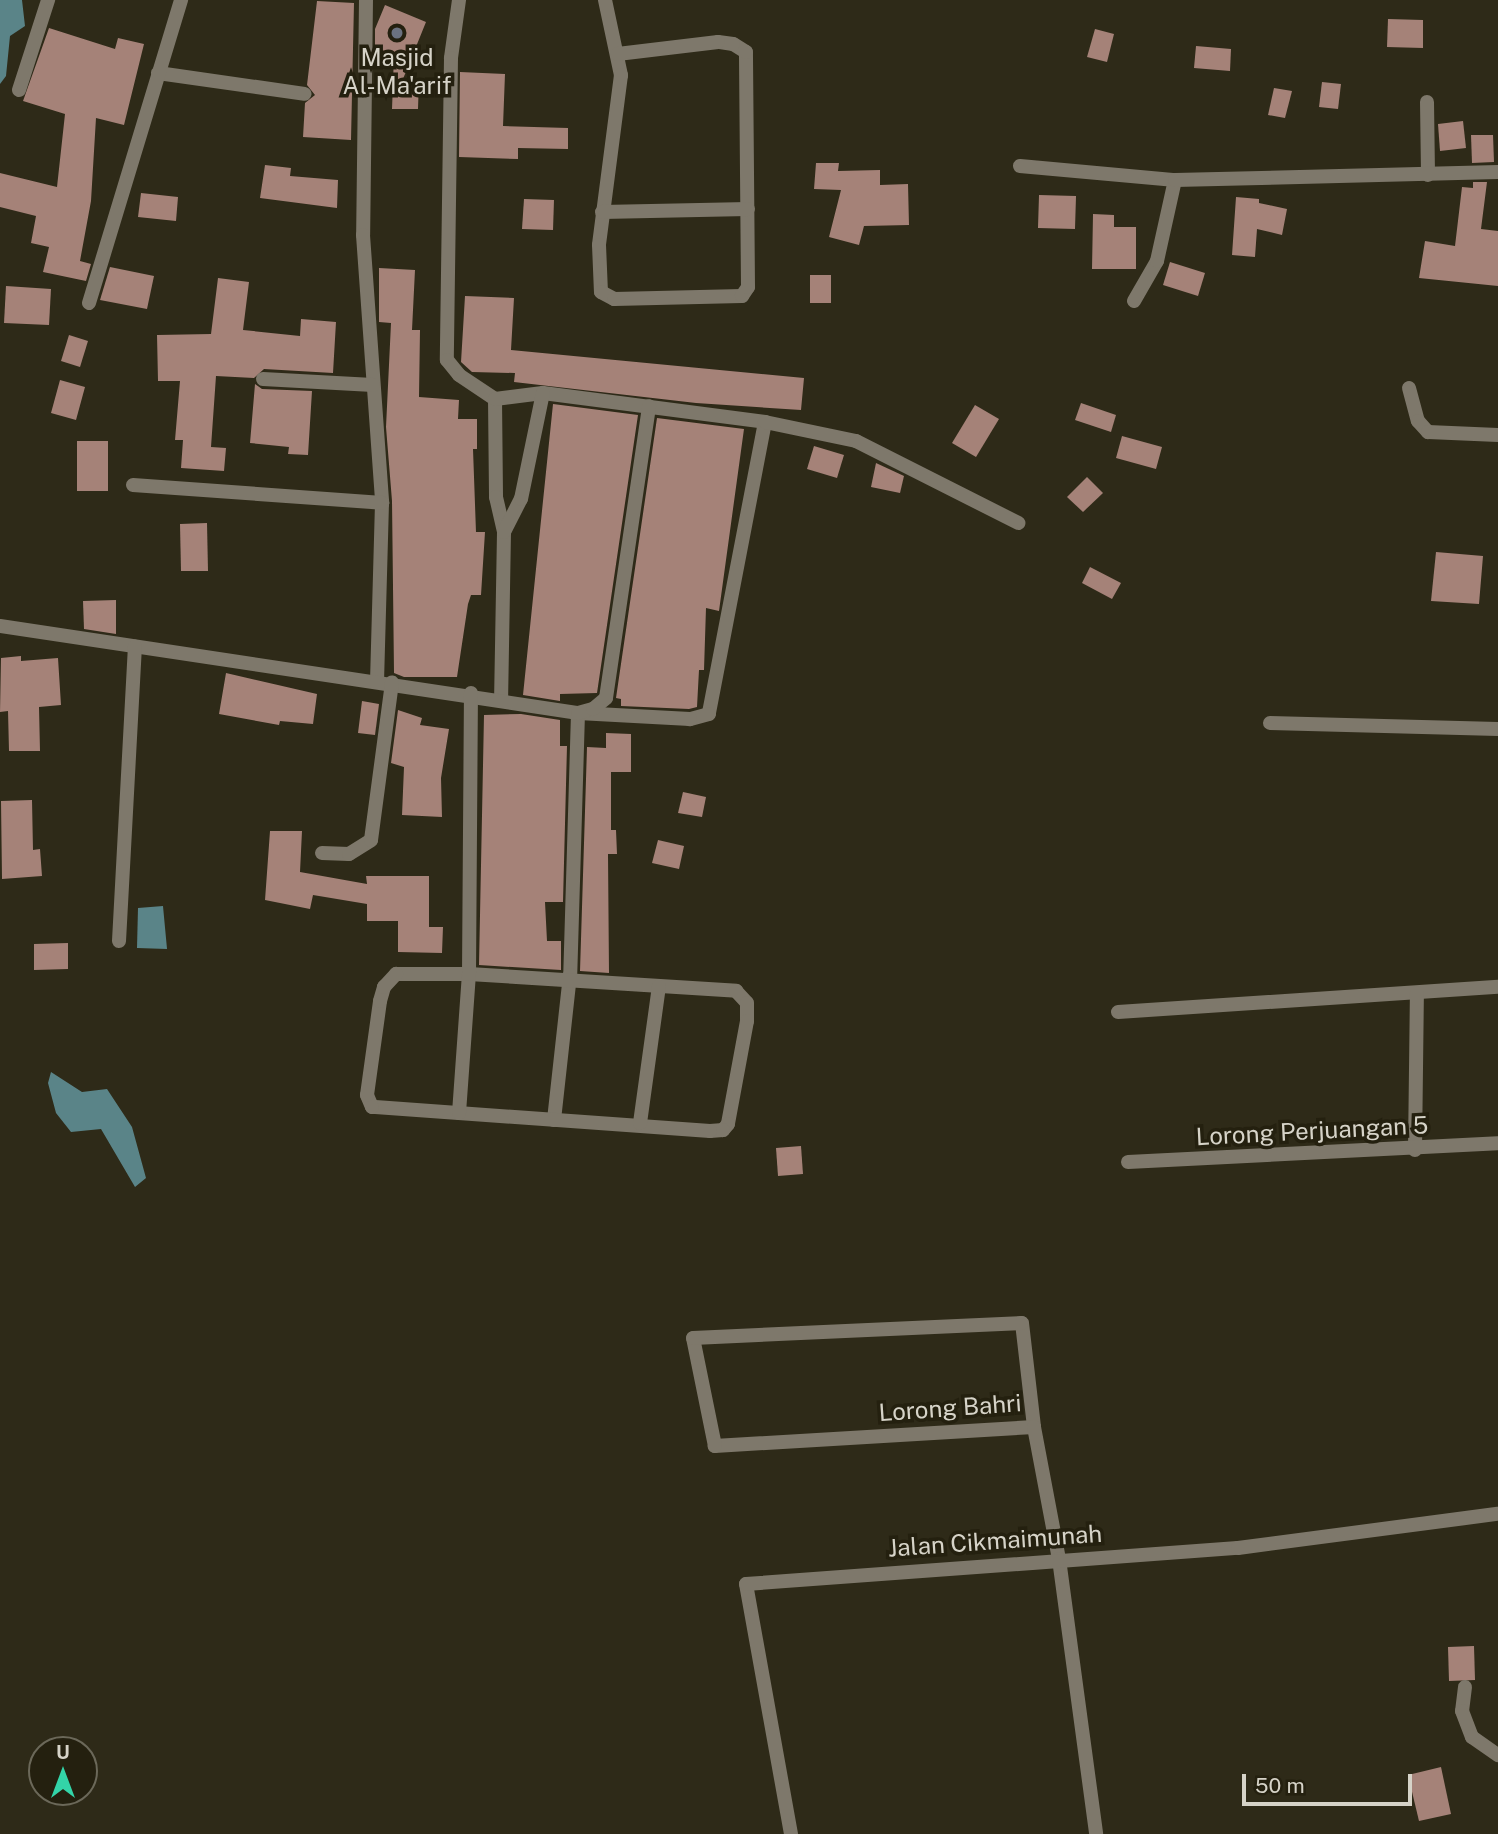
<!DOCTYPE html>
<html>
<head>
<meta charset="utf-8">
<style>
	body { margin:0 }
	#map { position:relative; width:1498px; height:1834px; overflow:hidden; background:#2e2a18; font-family:"Public Sans",sans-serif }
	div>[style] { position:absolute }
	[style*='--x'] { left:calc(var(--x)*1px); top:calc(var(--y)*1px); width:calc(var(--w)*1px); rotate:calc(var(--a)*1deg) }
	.water>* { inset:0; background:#5a8488 }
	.building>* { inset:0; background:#a58278 }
	.minor>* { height:14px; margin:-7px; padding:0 7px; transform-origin:7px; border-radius:7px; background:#7e786b }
	.dots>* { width:19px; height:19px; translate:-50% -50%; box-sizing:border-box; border:4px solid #24200f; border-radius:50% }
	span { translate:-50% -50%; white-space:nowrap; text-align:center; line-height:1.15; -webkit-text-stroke:7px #24200f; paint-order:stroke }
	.poi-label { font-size:24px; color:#d6d3c8 }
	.street-label { font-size:24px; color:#d6d3c8 }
	.north { position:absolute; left:28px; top:1736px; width:70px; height:70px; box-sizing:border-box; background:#24200f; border:2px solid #6b6859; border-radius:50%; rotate:0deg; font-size:19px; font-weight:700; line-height:28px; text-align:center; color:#d6d3c8 }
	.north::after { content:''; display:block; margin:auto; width:24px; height:32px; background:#33d4a8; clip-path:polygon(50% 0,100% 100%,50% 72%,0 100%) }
	.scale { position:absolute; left:1242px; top:1774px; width:170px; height:32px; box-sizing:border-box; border:4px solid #d6d3c8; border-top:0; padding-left:9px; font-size:21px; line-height:24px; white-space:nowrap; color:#d6d3c8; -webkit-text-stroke:5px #24200f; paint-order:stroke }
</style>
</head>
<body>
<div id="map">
	<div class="water">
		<i style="clip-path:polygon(0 0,22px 0,25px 26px,10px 36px,6px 76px,0 84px)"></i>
		<i style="clip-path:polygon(163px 906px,167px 949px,137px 948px,138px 908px)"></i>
		<i style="clip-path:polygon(51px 1072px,82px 1092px,107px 1089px,132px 1127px,146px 1178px,135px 1187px,101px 1129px,71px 1132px,56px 1113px,48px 1083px)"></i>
	</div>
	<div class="building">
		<i style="clip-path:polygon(317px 1px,354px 3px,351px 140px,303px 137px,305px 103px,315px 95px,307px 85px)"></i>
		<i style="clip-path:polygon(385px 5px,426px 22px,403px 79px,419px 79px,418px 109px,392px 109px,394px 55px,375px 47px,375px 29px)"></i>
		<i style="clip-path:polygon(1388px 19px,1423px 20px,1423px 48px,1387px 47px)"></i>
		<i style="clip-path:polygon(49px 28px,115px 49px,118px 38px,144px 44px,124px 125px,96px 118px,91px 201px,80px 261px,91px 264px,86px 281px,43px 272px,49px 247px,31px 243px,36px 216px,0 207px,0 173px,57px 187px,65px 114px,23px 101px)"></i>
		<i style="clip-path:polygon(1095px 29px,1114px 34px,1107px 62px,1087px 57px)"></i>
		<i style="clip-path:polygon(1196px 46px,1231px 49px,1230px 71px,1194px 68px)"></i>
		<i style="clip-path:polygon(460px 72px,505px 74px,503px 126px,568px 128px,568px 149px,518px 148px,518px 159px,459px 157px)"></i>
		<i style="clip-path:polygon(1322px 82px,1341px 84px,1338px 109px,1319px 107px)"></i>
		<i style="clip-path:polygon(1274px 88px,1292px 91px,1285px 118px,1268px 115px)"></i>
		<i style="clip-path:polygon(1463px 121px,1466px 148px,1440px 151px,1438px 124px)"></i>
		<i style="clip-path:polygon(1471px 135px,1493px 135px,1494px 162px,1472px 163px)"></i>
		<i style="clip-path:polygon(816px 163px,839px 163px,838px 171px,880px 170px,880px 185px,908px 184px,909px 225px,864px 226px,859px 245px,829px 237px,841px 190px,814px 189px)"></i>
		<i style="clip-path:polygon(265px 165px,291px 168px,290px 176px,338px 180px,337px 208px,260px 198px)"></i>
		<i style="clip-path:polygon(1473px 182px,1487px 182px,1481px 229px,1498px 231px,1498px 286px,1419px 278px,1425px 241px,1455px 246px,1462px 187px,1473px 188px)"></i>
		<i style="clip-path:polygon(141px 193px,178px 197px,176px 221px,138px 217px)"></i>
		<i style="clip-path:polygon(1039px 195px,1076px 196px,1075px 229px,1038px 228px)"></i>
		<i style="clip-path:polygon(1236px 197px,1259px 199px,1259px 203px,1287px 209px,1282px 235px,1257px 229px,1255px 257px,1232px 255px)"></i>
		<i style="clip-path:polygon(524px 199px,554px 200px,553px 230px,522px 229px)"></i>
		<i style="clip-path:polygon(1093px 214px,1114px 215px,1114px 227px,1136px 227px,1136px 269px,1092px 269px)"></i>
		<i style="clip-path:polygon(1170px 262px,1205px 273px,1198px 296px,1163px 285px)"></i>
		<i style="clip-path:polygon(110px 267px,154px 276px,147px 309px,100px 300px)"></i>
		<i style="clip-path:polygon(379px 268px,415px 270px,412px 330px,420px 330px,419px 397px,459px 400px,458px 419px,477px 419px,477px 449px,473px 449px,476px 532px,485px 532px,481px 595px,471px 595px,468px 604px,457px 677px,404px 677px,394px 673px,392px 501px,386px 427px,391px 323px,379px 322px)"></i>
		<i style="clip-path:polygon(810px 275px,831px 275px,831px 303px,810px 303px)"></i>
		<i style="clip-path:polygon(218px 278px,249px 282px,243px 330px,300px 336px,301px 319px,336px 322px,333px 373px,264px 369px,254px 378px,216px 376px,211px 447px,226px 448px,224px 471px,181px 468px,183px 440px,175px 440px,180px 381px,158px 381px,157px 335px,211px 334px)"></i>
		<i style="clip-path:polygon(6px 286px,51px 289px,49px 325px,4px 323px)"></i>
		<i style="clip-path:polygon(465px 296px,514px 298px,511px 350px,804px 378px,801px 410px,696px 403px,514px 382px,515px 373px,472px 372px,461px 362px)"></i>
		<i style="clip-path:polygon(69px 335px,88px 341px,80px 367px,61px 361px)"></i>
		<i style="clip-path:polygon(60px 380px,85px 387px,76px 420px,51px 413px)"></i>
		<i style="clip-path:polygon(255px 384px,262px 389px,312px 391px,308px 455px,288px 454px,289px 447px,250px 443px)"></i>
		<i style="clip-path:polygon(1081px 403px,1116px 415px,1111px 432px,1075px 420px)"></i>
		<i style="clip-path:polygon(553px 404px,638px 415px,597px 693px,560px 694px,560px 701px,523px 695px)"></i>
		<i style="clip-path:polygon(975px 405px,999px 419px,976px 457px,952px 443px)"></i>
		<i style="clip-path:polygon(657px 418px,744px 429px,719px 611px,706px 608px,704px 670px,699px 670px,697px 707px,689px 709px,621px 706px,621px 699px,616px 698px)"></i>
		<i style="clip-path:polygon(1122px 436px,1162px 447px,1156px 469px,1116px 458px)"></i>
		<i style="clip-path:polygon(77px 441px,108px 441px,108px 491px,77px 491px)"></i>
		<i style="clip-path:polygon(814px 446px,844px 455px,837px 478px,807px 469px)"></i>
		<i style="clip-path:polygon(876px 463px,904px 476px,900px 493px,871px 487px)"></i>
		<i style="clip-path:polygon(1087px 477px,1103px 493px,1083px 512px,1067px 497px)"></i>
		<i style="clip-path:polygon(207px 523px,208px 571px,181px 571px,180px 524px)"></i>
		<i style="clip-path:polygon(1436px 552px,1483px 556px,1479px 604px,1431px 601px)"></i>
		<i style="clip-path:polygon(1090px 567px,1121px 583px,1112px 599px,1082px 583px)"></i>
		<i style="clip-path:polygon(116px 600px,116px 634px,84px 629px,83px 601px)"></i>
		<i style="clip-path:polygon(21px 656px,21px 661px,58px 658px,61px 705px,39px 707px,40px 751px,9px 751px,8px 711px,0 712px,1px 658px)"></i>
		<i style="clip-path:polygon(226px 673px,317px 694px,313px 724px,280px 721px,279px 725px,219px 714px)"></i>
		<i style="clip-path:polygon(362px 701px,379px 704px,375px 735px,358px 733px)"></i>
		<i style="clip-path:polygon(398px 710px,422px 718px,420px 725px,449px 729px,441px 778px,442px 817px,402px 815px,404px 767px,391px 763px)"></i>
		<i style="clip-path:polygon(521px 714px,560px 720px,560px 746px,567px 746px,563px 902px,545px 902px,547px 941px,561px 941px,561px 970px,479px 965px,484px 715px)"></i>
		<i style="clip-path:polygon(606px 733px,631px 734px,631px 772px,611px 772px,611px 830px,616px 830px,617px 854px,608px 854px,609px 973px,580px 971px,587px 747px,606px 748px)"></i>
		<i style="clip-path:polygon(683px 792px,706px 797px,702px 817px,678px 813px)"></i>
		<i style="clip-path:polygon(32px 800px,33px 850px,40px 849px,42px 876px,2px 879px,1px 801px)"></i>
		<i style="clip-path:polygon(270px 831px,302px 831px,300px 872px,367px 884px,366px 876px,429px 876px,429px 927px,443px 927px,442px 953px,398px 952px,398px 921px,367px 921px,367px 904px,313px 895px,310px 909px,265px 900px)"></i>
		<i style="clip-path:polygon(658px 840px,684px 846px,679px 869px,652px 863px)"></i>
		<i style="clip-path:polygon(68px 943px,68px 969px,34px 970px,34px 944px)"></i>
		<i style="clip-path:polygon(801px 1146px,803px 1174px,778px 1176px,776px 1148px)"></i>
		<i style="clip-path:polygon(1474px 1646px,1475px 1680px,1449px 1681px,1448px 1647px)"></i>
		<i style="clip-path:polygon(1441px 1767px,1451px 1814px,1419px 1821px,1408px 1775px)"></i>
	</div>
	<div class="minor">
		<i style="--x:366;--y:0;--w:235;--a:90.7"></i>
		<i style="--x:363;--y:235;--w:269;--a:85.9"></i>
		<i style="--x:382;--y:503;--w:176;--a:91.6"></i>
		<i style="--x:459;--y:0;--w:59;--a:97.9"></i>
		<i style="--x:451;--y:58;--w:302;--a:90.8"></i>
		<i style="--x:447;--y:360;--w:19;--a:51"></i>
		<i style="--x:459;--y:375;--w:43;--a:33.7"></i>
		<i style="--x:495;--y:399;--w:98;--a:89.4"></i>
		<i style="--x:496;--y:497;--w:36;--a:77"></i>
		<i style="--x:504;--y:532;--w:166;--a:91"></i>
		<i style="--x:605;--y:0;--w:77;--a:78"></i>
		<i style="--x:621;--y:75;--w:171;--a:97.4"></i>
		<i style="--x:599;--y:245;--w:47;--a:87.6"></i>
		<i style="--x:601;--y:292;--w:15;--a:28"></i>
		<i style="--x:614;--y:299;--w:128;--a:-1.3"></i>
		<i style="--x:742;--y:296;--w:11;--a:-56"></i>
		<i style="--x:748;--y:287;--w:235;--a:-90.5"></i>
		<i style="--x:746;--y:52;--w:15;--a:-148"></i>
		<i style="--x:733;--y:44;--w:15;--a:-172"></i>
		<i style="--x:718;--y:42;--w:101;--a:173.2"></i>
		<i style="--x:158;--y:73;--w:148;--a:8.1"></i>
		<i style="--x:19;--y:90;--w:95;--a:-72.1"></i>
		<i style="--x:1427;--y:102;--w:73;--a:89.2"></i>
		<i style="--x:1020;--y:166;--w:156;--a:5.2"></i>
		<i style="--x:602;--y:212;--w:146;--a:-1.2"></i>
		<i style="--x:1134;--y:301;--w:46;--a:-60.1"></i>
		<i style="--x:1157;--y:261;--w:83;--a:-77.5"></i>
		<i style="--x:1175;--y:180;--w:323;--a:-1.4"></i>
		<i style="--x:89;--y:303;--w:317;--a:-73.1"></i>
		<i style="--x:263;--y:379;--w:110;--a:3.1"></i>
		<i style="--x:1409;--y:388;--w:34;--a:75"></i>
		<i style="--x:1418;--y:421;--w:15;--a:48"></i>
		<i style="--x:1428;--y:432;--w:70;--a:2.5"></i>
		<i style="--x:495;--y:399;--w:48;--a:-7.1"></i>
		<i style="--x:543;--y:393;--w:224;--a:7.4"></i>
		<i style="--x:765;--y:422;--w:297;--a:100.9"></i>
		<i style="--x:709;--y:714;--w:20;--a:165"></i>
		<i style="--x:690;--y:719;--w:112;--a:-176.9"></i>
		<i style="--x:578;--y:713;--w:262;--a:91.7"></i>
		<i style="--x:570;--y:975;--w:146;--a:96.3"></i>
		<i style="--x:765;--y:422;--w:93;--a:11.8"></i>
		<i style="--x:856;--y:441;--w:182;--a:26.8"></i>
		<i style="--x:133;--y:485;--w:250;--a:4.1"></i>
		<i style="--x:504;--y:532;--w:37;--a:-63"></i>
		<i style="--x:521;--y:499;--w:108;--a:-78.3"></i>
		<i style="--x:0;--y:626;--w:585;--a:8.56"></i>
		<i style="--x:578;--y:713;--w:16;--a:-15"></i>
		<i style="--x:593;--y:709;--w:17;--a:-40"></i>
		<i style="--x:606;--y:698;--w:295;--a:-81.6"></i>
		<i style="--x:1270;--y:723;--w:228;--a:1.5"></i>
		<i style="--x:322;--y:853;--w:27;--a:2"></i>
		<i style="--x:349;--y:854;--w:26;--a:-32"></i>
		<i style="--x:371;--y:840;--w:159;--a:-82.4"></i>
		<i style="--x:119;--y:941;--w:295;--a:-86.9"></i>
		<i style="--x:396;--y:974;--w:73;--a:0"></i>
		<i style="--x:469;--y:974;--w:268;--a:3.6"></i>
		<i style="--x:736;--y:991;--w:16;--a:47"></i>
		<i style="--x:747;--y:1003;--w:18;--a:90"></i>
		<i style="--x:747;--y:1021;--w:105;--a:100.5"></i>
		<i style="--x:728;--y:1124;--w:8;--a:130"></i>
		<i style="--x:723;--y:1130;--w:13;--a:176"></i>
		<i style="--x:710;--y:1131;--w:339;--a:-175.9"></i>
		<i style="--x:372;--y:1107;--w:13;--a:-113"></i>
		<i style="--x:367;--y:1095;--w:95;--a:-82.1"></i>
		<i style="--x:380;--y:1001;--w:15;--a:-74"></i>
		<i style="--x:384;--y:987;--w:18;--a:-47"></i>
		<i style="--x:1118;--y:1012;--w:381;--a:-3.8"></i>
		<i style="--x:459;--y:1113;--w:139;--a:-85.9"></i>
		<i style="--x:469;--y:974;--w:281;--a:-89.6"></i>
		<i style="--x:640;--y:1123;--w:138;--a:-82.1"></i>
		<i style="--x:1415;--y:1150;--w:157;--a:-89.3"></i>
		<i style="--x:1128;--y:1162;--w:370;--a:-2.9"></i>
		<i style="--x:1022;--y:1323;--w:105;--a:83.4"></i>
		<i style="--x:1034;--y:1427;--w:320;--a:176.6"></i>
		<i style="--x:715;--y:1446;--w:110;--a:-101.5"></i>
		<i style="--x:693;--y:1338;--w:329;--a:-2.6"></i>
		<i style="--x:1034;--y:1427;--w:134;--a:79.3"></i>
		<i style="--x:1059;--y:1559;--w:277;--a:82.3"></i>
		<i style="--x:1465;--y:1687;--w:24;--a:97"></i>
		<i style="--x:1462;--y:1711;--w:28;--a:69"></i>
		<i style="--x:1472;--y:1737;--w:32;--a:35"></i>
		<i style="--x:791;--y:1834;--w:254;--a:-100.2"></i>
		<i style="--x:746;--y:1584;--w:493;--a:-4.2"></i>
		<i style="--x:1238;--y:1548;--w:262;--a:-7.5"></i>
	</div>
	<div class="dots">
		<i style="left:397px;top:33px;background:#6b7280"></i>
	</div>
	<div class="poi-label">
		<span style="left:397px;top:72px">Masjid<br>Al-Ma'arif</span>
	</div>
	<div class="street-label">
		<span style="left:1312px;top:1131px;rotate:-3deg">Lorong Perjuangan 5</span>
		<span style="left:950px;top:1408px;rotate:-4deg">Lorong Bahri</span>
		<span style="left:995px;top:1541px;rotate:-4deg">Jalan Cikmaimunah</span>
	</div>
	<div class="north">U</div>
	<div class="scale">50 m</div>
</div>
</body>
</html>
